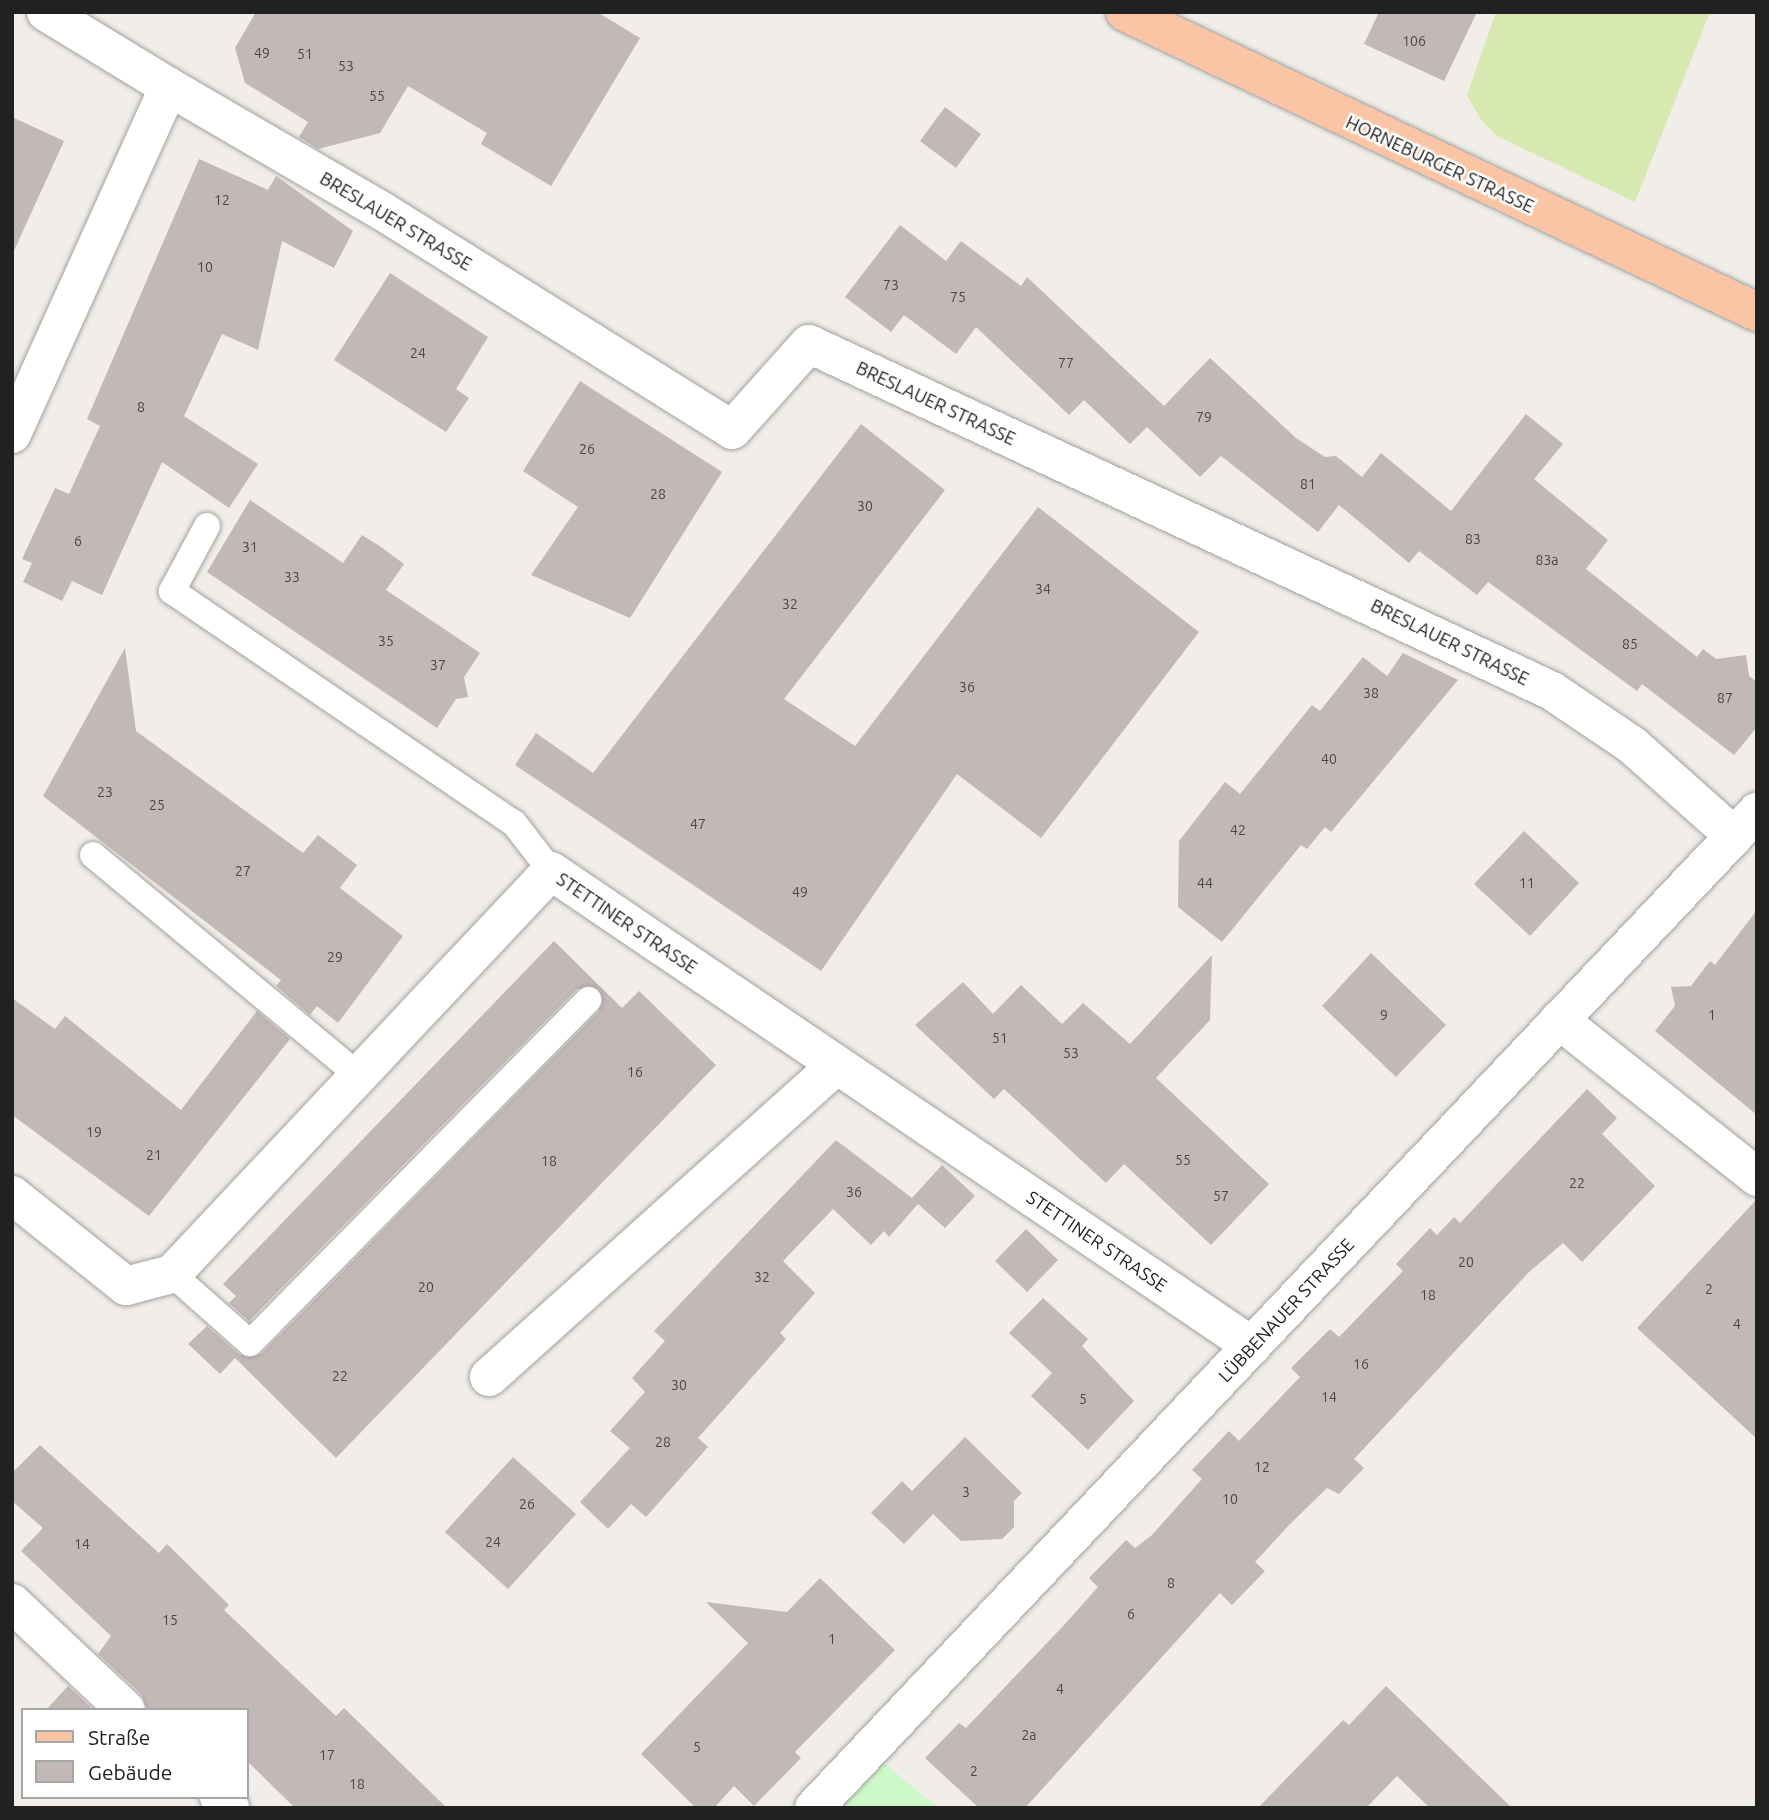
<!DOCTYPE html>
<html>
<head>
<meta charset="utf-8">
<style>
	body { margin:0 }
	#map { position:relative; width:1769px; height:1820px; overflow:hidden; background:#f1ede8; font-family:Ubuntu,sans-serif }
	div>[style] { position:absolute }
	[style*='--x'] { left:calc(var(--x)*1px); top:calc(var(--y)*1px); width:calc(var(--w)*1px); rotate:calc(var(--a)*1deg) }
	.grass>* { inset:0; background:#d7e9b0 }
	.park>* { inset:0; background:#cdf9c8 }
	.building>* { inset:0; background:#c2b8b5 }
	.roads { filter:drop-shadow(0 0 2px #a2a2a2) drop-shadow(0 0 2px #a2a2a2) }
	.service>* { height:26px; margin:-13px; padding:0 13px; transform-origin:13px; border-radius:13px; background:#fff }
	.minor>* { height:38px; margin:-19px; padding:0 19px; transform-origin:19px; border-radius:19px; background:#fff }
	.primary>* { height:38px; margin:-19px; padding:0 19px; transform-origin:19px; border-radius:19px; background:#fac5a5 }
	span { translate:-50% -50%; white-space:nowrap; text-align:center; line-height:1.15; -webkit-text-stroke:5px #fff; paint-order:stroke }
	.number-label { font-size:14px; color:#494746 }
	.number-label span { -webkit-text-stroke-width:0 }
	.street-label { font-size:18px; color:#212121 }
	.frame { position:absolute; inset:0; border:14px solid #212121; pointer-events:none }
	.legend { position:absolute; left:21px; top:1708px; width:228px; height:91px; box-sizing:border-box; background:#fff; border:2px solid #a6a6a6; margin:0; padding:9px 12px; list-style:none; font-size:21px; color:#212121 }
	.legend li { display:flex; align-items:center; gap:14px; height:35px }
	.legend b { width:35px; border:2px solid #a6a6a6 }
</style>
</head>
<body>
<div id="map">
	<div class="grass">
		<i style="clip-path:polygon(1496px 12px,1710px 12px,1635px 202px,1497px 136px,1481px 120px,1467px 95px)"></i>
	</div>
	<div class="park">
		<i style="clip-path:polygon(881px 1761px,939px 1808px,836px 1808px)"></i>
	</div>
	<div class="building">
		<i style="clip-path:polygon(256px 12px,597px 12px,640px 38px,551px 186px,481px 144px,487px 133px,408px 86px,380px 133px,318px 149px,299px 137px,308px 122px,245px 83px,235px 48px)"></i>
		<i style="clip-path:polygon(1379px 12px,1477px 12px,1444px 81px,1364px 44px)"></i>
		<i style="clip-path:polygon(945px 107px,981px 134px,956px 168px,920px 141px)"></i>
		<i style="clip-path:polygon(12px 117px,64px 141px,12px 255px)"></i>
		<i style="clip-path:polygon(199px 159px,268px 190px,276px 176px,353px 231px,334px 268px,282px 241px,258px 350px,222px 334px,184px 416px,258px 464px,229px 508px,162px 462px,102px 595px,72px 581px,62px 601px,23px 582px,32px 563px,22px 559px,55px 488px,69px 494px,100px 426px,87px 419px)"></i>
		<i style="clip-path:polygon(900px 225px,946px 261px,961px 241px,1021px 286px,1027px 277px,1164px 406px,1210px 358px,1296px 438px,1325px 457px,1336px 456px,1362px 477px,1381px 453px,1451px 511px,1526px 414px,1563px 444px,1534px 479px,1608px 540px,1586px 569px,1697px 657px,1703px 649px,1716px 659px,1746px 655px,1749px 676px,1757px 682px,1757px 727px,1734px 755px,1642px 684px,1637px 691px,1488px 582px,1477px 595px,1419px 551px,1409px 563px,1339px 505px,1318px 532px,1221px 456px,1200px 477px,1147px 427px,1130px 444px,1084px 400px,1069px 415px,976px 327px,956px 354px,904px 315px,891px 332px,845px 297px)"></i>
		<i style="clip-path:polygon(390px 273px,488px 337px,456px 389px,469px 398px,446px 432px,334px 360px)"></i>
		<i style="clip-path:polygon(580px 381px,722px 472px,630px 618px,531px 575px,578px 507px,523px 471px)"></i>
		<i style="clip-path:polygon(861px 424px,945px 490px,784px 699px,855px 746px,1038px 507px,1199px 632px,1041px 838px,957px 774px,821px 971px,515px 765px,536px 733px,593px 773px)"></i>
		<i style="clip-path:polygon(250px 500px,343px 563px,362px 535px,381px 547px,404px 564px,386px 590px,480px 653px,464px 677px,468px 697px,456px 699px,437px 728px,207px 572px)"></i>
		<i style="clip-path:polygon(125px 648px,136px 731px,303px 853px,318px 835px,357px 865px,340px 888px,403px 936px,338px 1023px,317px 1006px,310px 1015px,276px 986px,281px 980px,43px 796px)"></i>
		<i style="clip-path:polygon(1403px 653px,1458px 680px,1331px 832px,1325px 827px,1307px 849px,1301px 845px,1222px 942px,1178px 907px,1179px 841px,1225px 782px,1240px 794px,1312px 705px,1320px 711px,1363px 657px,1387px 676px)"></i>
		<i style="clip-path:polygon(1524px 831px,1579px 883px,1530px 936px,1474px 884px)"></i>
		<i style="clip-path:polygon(1757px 910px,1757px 1115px,1655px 1031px,1675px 1006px,1671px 987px,1691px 986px,1710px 961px,1715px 965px)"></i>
		<i style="clip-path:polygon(554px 941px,622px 1008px,639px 991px,716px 1065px,336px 1458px,235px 1358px,220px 1374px,188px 1344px,207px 1326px,240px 1355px,261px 1354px,599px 1011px,599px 989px,577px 989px,249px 1321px,229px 1303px,236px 1296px,223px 1284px)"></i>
		<i style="clip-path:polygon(1371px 953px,1446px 1025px,1396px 1077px,1322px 1006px)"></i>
		<i style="clip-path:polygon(1212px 955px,1210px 1020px,1156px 1078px,1269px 1184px,1211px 1245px,1124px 1164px,1106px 1183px,1004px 1089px,994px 1099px,915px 1025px,963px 982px,993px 1014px,1021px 985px,1062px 1024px,1083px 1003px,1130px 1044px)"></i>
		<i style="clip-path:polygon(12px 998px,55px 1029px,65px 1016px,181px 1110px,257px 1011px,290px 1039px,149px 1216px,12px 1115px)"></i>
		<i style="clip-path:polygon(1587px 1089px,1617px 1118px,1602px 1134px,1655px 1186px,1582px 1262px,1563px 1243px,1528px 1273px,1354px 1459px,1364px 1468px,1339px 1494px,1327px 1488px,1288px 1526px,1255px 1562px,1265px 1571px,1232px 1605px,1220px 1593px,1025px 1808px,979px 1808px,925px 1758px,959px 1723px,966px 1728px,1065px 1624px,1098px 1587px,1089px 1578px,1126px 1540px,1135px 1548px,1152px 1535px,1202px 1479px,1192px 1470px,1229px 1431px,1239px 1441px,1300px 1377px,1291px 1368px,1330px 1329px,1339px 1337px,1403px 1271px,1396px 1264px,1430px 1228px,1437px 1235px,1454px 1217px,1460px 1223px)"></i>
		<i style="clip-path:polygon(836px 1140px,912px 1198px,942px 1165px,975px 1196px,945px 1228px,918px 1204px,889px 1237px,884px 1231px,871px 1245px,833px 1209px,783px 1261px,815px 1293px,780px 1333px,786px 1339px,698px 1438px,708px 1447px,646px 1517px,631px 1504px,608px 1529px,580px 1502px,630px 1448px,610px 1431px,645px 1392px,632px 1378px,665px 1341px,654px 1331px)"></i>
		<i style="clip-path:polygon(1757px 1199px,1757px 1439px,1637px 1328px)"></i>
		<i style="clip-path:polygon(1026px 1229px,1058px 1260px,1027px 1292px,995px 1261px)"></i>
		<i style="clip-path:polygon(1043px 1298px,1088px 1339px,1082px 1346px,1134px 1401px,1088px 1450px,1031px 1396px,1052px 1373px,1009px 1333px)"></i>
		<i style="clip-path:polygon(965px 1437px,1022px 1493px,1014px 1501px,1014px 1527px,1002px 1539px,961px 1541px,933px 1514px,904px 1544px,871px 1513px,902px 1481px,912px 1491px)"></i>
		<i style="clip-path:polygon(40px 1445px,159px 1553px,167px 1544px,229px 1605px,224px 1610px,336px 1716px,344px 1708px,447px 1808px,295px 1808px,247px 1761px,247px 1710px,147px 1710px,141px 1694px,98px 1654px,111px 1636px,21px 1551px,43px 1528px,12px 1501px,12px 1473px)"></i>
		<i style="clip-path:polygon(513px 1457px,576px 1514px,508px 1589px,445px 1532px)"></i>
		<i style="clip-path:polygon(820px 1578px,895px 1650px,795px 1752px,801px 1758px,754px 1806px,734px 1786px,714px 1808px,696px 1808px,641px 1754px,748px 1643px,706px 1602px,787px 1612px)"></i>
		<i style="clip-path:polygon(68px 1686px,94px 1710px,46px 1710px)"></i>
		<i style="clip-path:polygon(1386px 1686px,1512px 1808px,1430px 1808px,1397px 1776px,1366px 1808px,1258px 1808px,1343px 1720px,1349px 1725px)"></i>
	</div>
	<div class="roads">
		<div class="service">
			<i style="--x:207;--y:526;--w:74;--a:118.3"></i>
			<i style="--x:172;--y:591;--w:413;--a:34.2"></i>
			<i style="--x:514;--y:823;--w:61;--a:52.4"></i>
			<i style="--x:93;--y:855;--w:342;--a:39.7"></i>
			<i style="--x:172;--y:1274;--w:104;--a:41.5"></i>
			<i style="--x:250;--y:1343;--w:482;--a:-45.4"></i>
		</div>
		<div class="minor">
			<i style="--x:46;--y:12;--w:144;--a:31.4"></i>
			<i style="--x:12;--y:434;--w:381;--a:-65.7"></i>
			<i style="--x:169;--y:87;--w:246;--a:30.2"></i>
			<i style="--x:382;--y:211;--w:413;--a:32"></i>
			<i style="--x:732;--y:430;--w:115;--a:-48.2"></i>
			<i style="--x:809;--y:344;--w:820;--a:25.03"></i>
			<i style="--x:1552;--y:691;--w:97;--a:34"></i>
			<i style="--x:1632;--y:745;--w:137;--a:41.7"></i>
			<i style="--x:1559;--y:1020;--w:253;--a:38.4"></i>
			<i style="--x:12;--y:1195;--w:146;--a:38.6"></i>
			<i style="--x:126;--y:1286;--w:48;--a:-14.6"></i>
			<i style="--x:172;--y:1274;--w:553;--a:-46.76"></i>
			<i style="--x:551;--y:871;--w:847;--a:34.12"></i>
			<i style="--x:489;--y:1377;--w:467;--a:-41.9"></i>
			<i style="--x:12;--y:1603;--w:156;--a:43.2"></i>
			<i style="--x:219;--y:1797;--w:16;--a:45"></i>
			<i style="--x:814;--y:1808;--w:1372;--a:-46.57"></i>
		</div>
		<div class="primary">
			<i style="--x:1125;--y:12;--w:700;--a:25.39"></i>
		</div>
	</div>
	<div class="number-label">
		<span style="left:1414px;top:41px">106</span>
		<span style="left:262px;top:53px">49</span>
		<span style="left:305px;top:54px">51</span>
		<span style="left:346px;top:66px">53</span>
		<span style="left:377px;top:96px">55</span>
		<span style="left:222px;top:200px">12</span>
		<span style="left:205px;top:267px">10</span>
		<span style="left:891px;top:285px">73</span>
		<span style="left:958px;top:297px">75</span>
		<span style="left:418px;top:353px">24</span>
		<span style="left:1066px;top:363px">77</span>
		<span style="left:141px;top:407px">8</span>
		<span style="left:1204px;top:417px">79</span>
		<span style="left:587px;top:449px">26</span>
		<span style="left:1308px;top:484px">81</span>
		<span style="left:658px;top:494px">28</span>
		<span style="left:865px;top:506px">30</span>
		<span style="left:1473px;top:539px">83</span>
		<span style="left:78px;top:541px">6</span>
		<span style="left:250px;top:547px">31</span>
		<span style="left:1547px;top:560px">83a</span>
		<span style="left:292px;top:577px">33</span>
		<span style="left:1043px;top:589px">34</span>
		<span style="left:790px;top:604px">32</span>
		<span style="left:386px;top:641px">35</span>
		<span style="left:1630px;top:644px">85</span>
		<span style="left:438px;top:665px">37</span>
		<span style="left:967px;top:687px">36</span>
		<span style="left:1371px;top:693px">38</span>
		<span style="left:1725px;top:698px">87</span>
		<span style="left:1329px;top:759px">40</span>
		<span style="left:105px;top:792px">23</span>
		<span style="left:157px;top:805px">25</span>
		<span style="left:698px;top:824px">47</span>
		<span style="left:1238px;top:830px">42</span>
		<span style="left:243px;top:871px">27</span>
		<span style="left:1205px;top:883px">44</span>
		<span style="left:1527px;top:883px">11</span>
		<span style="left:800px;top:892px">49</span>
		<span style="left:335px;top:957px">29</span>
		<span style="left:1384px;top:1015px">9</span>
		<span style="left:1712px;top:1015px">1</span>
		<span style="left:1000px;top:1038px">51</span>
		<span style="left:1071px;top:1053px">53</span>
		<span style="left:635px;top:1072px">16</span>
		<span style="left:94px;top:1132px">19</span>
		<span style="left:154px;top:1155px">21</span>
		<span style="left:1183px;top:1160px">55</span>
		<span style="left:549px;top:1161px">18</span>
		<span style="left:1577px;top:1183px">22</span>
		<span style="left:854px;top:1192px">36</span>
		<span style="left:1221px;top:1196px">57</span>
		<span style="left:1466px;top:1262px">20</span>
		<span style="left:762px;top:1277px">32</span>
		<span style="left:426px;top:1287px">20</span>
		<span style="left:1709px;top:1289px">2</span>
		<span style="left:1428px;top:1295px">18</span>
		<span style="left:1737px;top:1324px">4</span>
		<span style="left:1361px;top:1364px">16</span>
		<span style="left:340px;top:1376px">22</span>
		<span style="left:679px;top:1385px">30</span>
		<span style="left:1329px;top:1397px">14</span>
		<span style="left:1083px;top:1399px">5</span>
		<span style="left:663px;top:1442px">28</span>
		<span style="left:1262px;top:1467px">12</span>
		<span style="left:966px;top:1492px">3</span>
		<span style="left:1230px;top:1499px">10</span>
		<span style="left:527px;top:1504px">26</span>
		<span style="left:493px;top:1542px">24</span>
		<span style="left:82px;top:1544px">14</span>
		<span style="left:1171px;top:1583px">8</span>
		<span style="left:1131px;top:1614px">6</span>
		<span style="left:170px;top:1620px">15</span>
		<span style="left:832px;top:1639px">1</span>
		<span style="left:1060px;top:1689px">4</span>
		<span style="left:1029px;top:1735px">2a</span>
		<span style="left:697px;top:1747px">5</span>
		<span style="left:327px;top:1755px">17</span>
		<span style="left:974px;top:1771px">2</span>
		<span style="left:357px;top:1784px">18</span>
	</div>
	<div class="street-label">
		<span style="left:1440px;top:164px;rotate:25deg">HORNEBURGER STRASSE</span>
		<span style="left:396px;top:221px;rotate:31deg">BRESLAUER STRASSE</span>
		<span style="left:936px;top:403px;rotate:25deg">BRESLAUER STRASSE</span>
		<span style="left:1450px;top:642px;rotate:26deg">BRESLAUER STRASSE</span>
		<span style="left:627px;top:923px;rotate:34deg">STETTINER STRASSE</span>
		<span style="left:1097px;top:1241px;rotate:34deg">STETTINER STRASSE</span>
		<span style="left:1286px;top:1310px;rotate:-47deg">LÜBBENAUER STRASSE</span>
	</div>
	<div class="frame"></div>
	<ul class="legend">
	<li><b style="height:9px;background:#fac5a5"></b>Straße</li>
	<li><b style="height:19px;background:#c2b8b5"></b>Gebäude</li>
	</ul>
</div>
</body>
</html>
